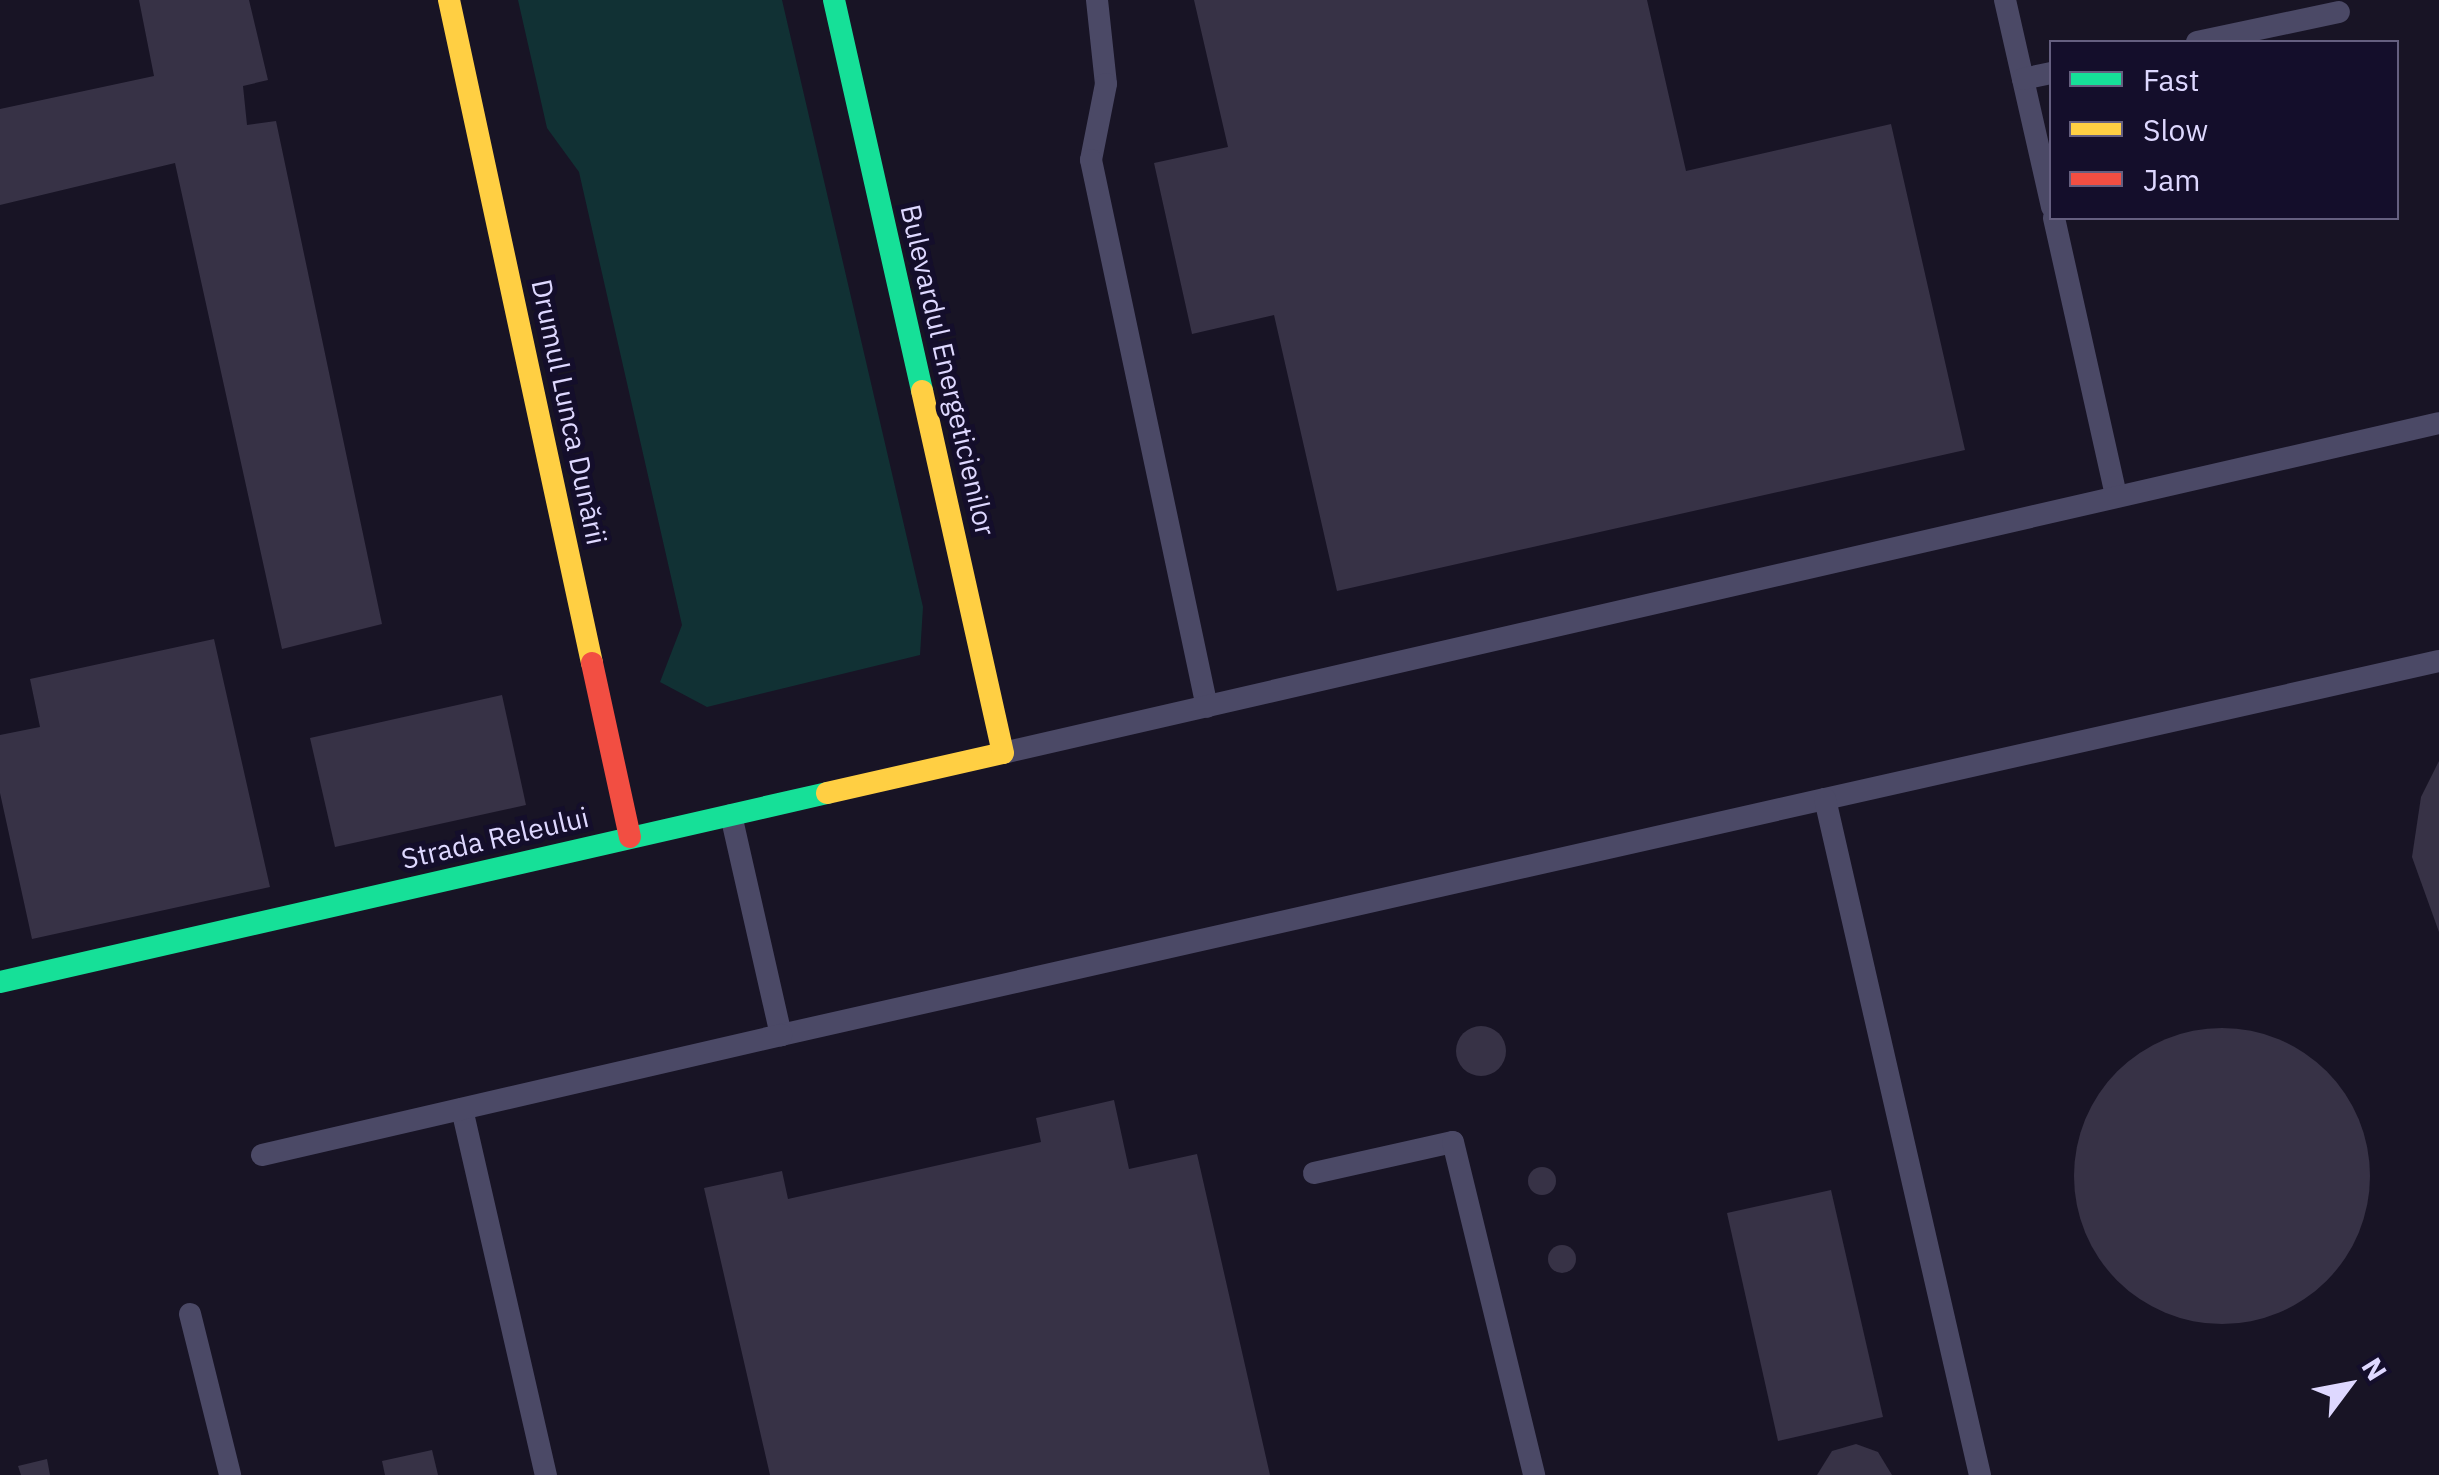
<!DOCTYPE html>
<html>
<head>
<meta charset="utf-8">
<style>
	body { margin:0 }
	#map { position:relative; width:2439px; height:1475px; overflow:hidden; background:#181425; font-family:"IBM Plex Sans",sans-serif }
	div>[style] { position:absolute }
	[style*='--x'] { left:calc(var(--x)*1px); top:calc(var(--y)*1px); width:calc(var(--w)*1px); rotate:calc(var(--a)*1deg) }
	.green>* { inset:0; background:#113134 }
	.building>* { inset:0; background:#373246 }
	.round { border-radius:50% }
	.lane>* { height:22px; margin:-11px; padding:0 11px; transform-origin:11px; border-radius:11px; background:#4b4966 }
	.fast>* { height:22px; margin:-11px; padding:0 11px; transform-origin:11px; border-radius:11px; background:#16e098 }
	.slow>* { height:22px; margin:-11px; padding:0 11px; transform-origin:11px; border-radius:11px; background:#ffcf43 }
	.jam>* { height:22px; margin:-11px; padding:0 11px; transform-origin:11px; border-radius:11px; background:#f24e42 }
	span { translate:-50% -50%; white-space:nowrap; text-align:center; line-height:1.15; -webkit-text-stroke:10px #140e2b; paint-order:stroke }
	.street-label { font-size:28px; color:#ded8ff }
	.legend { position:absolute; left:2049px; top:40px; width:350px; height:180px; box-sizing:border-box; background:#140e2b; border:2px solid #655f80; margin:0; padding:12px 18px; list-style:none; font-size:30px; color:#ded8ff }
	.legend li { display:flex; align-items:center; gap:20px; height:50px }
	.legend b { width:50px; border:2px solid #655f80 }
	.north { position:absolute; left:2299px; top:1335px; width:100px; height:100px; -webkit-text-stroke:8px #140e2b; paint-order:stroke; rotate:58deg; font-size:28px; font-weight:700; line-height:40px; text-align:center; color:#ded8ff }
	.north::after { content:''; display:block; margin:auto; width:35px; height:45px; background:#ded8ff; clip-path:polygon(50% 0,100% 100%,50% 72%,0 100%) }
</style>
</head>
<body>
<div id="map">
	<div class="green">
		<i style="clip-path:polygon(518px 0,782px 0,923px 607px,920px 655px,707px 707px,660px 682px,682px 625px,579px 172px,547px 128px)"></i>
	</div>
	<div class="building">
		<i style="clip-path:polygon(139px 0,249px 0,268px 80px,243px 86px,247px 125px,276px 121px,382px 624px,282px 649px,175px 163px,0 205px,0 109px,154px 76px)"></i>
		<i style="clip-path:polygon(1194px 0,1647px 0,1686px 171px,1891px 124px,1965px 450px,1337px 591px,1274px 315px,1192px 334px,1154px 163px,1228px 147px)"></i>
		<i style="clip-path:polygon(214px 639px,270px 887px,32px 939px,0 793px,0 735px,40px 727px,30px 679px)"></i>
		<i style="clip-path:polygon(502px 695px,526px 805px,335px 847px,310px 738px)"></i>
		<i style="clip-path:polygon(2439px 761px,2439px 932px,2412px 857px,2421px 797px)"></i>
		<i class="round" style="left:1456px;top:1026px;width:50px;height:50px"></i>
		<i class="round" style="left:2074px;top:1028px;width:296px;height:296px"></i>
		<i style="clip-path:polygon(1114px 1100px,1129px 1169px,1197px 1154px,1270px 1475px,770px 1475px,704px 1188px,782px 1171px,788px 1199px,1041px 1142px,1036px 1118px)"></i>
		<i class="round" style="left:1528px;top:1167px;width:28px;height:28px"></i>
		<i style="clip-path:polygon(1831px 1190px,1883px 1417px,1778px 1441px,1727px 1213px)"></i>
		<i class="round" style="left:1548px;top:1245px;width:28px;height:28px"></i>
		<i style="clip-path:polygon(1856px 1444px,1878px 1452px,1892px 1475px,1817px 1475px,1832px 1451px)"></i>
		<i style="clip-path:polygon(432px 1450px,438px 1475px,385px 1475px,382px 1461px)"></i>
		<i style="clip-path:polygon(47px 1459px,50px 1475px,21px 1475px,18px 1466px)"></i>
	</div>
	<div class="lane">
		<i style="--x:1097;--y:0;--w:84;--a:83.9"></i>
		<i style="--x:1106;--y:84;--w:77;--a:101.2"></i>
		<i style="--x:1091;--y:160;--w:559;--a:78.03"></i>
		<i style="--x:2005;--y:0;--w:212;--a:77.2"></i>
		<i style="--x:2197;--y:42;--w:145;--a:-11.9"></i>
		<i style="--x:2023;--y:79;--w:30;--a:-12"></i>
		<i style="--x:2054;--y:218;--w:284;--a:77.4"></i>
		<i style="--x:1003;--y:753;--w:1473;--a:-12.94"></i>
		<i style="--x:1825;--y:799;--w:629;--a:-12.67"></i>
		<i style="--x:731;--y:815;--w:226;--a:77.2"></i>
		<i style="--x:781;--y:1035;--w:1070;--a:-12.74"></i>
		<i style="--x:1825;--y:799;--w:694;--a:77.09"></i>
		<i style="--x:462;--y:1109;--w:376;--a:77.1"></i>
		<i style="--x:262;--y:1155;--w:533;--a:-13.02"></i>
		<i style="--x:1314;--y:1173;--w:142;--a:-12.6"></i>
		<i style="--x:1453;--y:1142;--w:343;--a:76.3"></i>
		<i style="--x:190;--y:1314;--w:166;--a:76"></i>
	</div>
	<div class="fast">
		<i style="--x:834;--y:0;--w:401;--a:77.3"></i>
		<i style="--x:0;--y:982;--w:848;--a:-12.87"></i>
	</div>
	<div class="slow">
		<i style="--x:449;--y:0;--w:678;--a:77.83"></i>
		<i style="--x:827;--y:793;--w:180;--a:-12.8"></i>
		<i style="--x:1003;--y:753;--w:371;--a:-102.6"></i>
	</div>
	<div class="jam">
		<i style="--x:592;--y:663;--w:178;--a:77.7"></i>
	</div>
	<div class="street-label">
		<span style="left:948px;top:370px;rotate:77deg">Bulevardul Energeticienilor</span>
		<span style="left:569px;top:412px;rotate:78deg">Drumul Lunca Dunării</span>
		<span style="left:495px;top:838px;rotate:-13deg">Strada Releului</span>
	</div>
	<ul class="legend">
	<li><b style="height:12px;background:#16e098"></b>Fast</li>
	<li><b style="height:12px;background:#ffcf43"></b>Slow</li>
	<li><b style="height:12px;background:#f24e42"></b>Jam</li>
	</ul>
	<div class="north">N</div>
</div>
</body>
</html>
